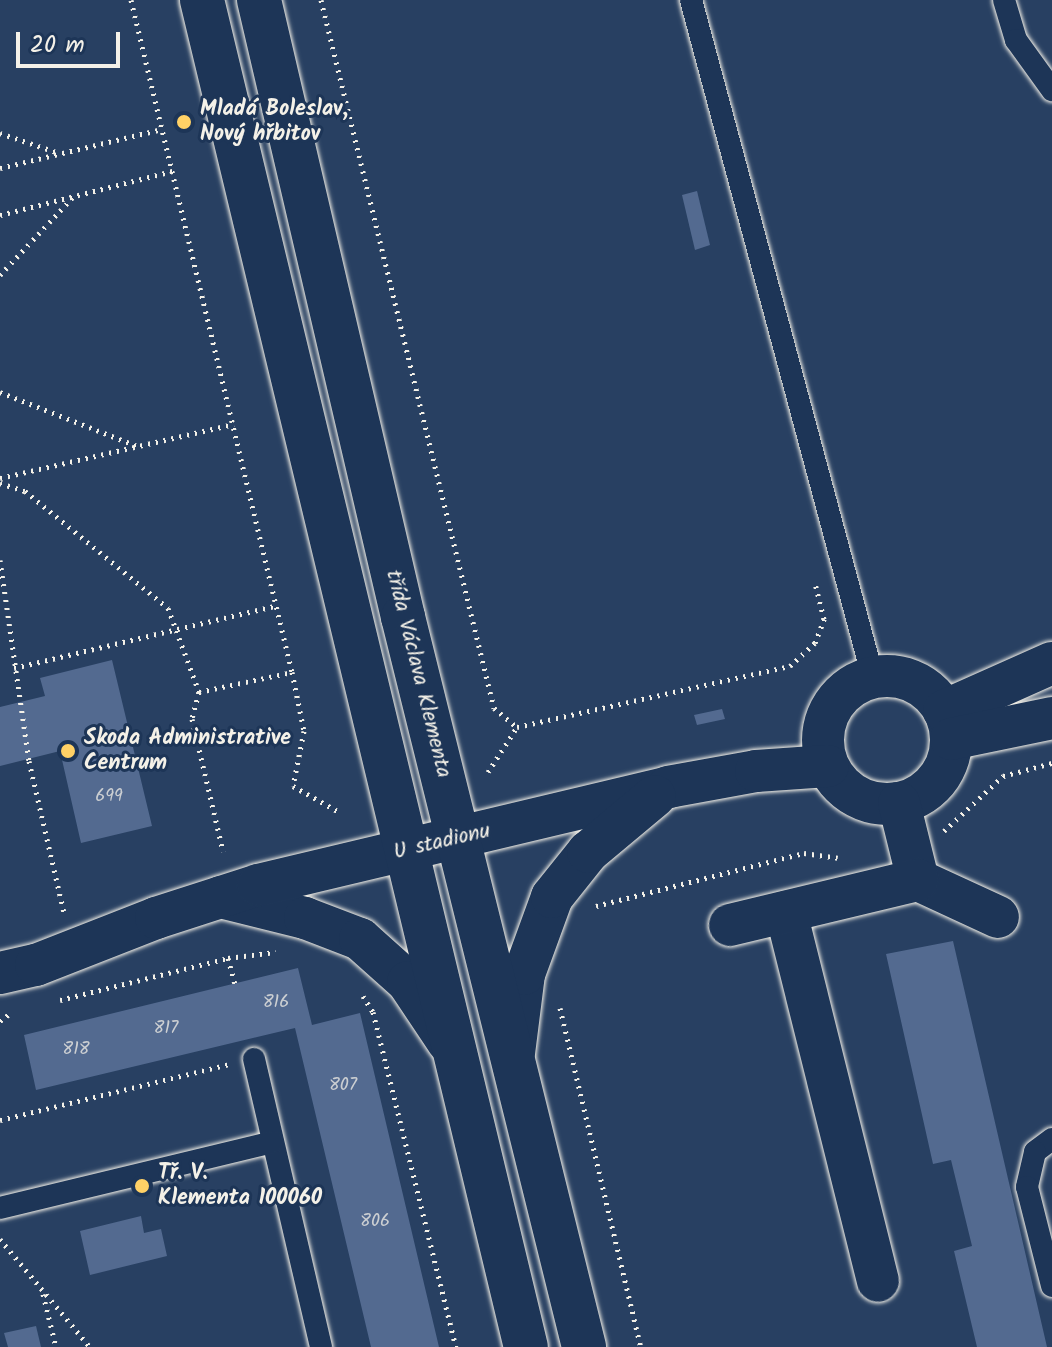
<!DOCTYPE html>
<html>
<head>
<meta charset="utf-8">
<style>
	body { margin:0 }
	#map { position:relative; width:1052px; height:1347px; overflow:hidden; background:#284062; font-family:Kalam,sans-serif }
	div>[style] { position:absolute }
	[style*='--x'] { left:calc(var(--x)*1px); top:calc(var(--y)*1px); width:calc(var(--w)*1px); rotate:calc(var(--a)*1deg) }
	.building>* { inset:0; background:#536a90 }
	.path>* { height:5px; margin-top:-2.5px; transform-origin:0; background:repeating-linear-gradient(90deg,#f4f1e8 0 2px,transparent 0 8px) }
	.roads { filter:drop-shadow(0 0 2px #f4f1e8) drop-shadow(0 0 2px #f4f1e8) }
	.lane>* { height:22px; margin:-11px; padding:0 11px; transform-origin:11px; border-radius:11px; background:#1d3557 }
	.street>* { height:42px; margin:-21px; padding:0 21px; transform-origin:21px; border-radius:21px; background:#1d3557 }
	.street>.ring { margin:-21px; padding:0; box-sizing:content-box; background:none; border:42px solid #1d3557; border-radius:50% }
	.secondary>* { height:44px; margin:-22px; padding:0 22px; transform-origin:22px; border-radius:22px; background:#1d3557 }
	.dots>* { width:22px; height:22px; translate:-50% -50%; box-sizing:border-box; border:4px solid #1d3557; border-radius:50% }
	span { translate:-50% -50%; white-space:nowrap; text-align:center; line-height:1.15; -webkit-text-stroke:6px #1d3557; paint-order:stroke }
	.number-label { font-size:18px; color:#cccfd2 }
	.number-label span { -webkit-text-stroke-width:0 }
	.poi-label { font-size:22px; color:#f4f1e8; font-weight:700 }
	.left { translate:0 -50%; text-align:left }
	.street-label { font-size:22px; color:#f4f1e8 }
	.scale { position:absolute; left:16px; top:32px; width:104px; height:36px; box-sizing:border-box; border:4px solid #f4f1e8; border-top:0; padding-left:10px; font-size:24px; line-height:28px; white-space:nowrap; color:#f4f1e8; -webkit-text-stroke:6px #1d3557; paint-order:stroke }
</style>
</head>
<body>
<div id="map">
	<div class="building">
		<i style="clip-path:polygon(697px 191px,710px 245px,695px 250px,682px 195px)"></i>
		<i style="clip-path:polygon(112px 660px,152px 826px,81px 843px,60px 751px,0 766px,0 707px,45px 696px,40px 678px)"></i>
		<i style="clip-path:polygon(722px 709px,725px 719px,697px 725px,694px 715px)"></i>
		<i style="clip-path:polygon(953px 941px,1047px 1347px,977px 1347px,954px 1251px,972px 1246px,951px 1160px,933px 1164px,886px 954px)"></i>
		<i style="clip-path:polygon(298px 968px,312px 1025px,360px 1013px,439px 1347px,371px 1347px,295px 1028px,36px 1090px,24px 1035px)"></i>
		<i style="clip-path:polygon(141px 1216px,144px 1233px,161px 1229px,167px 1256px,90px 1275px,80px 1231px)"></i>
		<i style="clip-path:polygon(36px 1326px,41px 1347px,8px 1347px,4px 1333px)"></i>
	</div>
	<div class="path">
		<i style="--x:131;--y:0;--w:691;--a:76.53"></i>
		<i style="--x:292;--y:672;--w:60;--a:78.5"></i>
		<i style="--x:304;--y:731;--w:56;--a:101.3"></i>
		<i style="--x:293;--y:786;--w:55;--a:29.4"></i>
		<i style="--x:321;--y:0;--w:729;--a:76.27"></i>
		<i style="--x:494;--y:708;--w:30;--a:40"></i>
		<i style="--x:0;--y:133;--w:62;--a:18.7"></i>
		<i style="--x:0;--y:168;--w:167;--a:-13.5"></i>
		<i style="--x:0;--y:215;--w:178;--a:-14.3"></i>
		<i style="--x:0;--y:275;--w:107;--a:-46.9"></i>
		<i style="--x:0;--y:392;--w:147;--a:21.5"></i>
		<i style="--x:0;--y:478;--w:240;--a:-13"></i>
		<i style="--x:0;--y:483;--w:26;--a:18"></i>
		<i style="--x:25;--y:491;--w:185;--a:39.3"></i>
		<i style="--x:168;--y:608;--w:90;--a:69.7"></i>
		<i style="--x:199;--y:692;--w:28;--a:105"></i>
		<i style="--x:192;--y:719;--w:136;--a:76.8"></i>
		<i style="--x:0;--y:560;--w:203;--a:81.8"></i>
		<i style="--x:29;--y:761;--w:156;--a:77"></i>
		<i style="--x:14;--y:668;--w:271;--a:-13.4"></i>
		<i style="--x:199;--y:692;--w:95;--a:-12.1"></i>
		<i style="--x:488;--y:772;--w:54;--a:-57.2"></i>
		<i style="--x:517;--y:727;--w:280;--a:-12.6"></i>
		<i style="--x:790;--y:666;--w:34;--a:-43"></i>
		<i style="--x:815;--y:643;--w:26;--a:-69"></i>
		<i style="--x:824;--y:619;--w:36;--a:-104"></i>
		<i style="--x:944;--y:831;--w:81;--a:-43"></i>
		<i style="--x:1003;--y:776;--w:51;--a:-14.9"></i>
		<i style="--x:596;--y:906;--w:215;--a:-14.3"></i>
		<i style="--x:804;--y:853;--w:34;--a:8"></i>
		<i style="--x:228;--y:958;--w:27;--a:75"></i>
		<i style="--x:363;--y:996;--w:19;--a:58"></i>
		<i style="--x:373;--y:1012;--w:345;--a:76.1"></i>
		<i style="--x:60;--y:1000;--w:173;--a:-14"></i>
		<i style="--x:228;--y:958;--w:48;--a:-7.1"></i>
		<i style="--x:560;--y:1008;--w:349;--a:76.6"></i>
		<i style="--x:0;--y:1021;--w:15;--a:-37"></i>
		<i style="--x:0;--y:1120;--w:236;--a:-13.7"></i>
		<i style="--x:0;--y:1239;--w:141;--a:50.2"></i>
		<i style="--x:43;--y:1294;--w:55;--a:76.2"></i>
	</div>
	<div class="roads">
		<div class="lane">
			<i style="--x:691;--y:0;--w:702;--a:74.97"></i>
			<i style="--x:1004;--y:0;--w:42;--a:73.3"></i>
			<i style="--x:1016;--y:40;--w:62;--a:54.2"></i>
			<i style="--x:254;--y:1059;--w:296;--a:76.9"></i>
			<i style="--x:1052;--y:1139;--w:21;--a:143"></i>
			<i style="--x:1035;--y:1152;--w:36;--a:103"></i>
			<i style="--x:1027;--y:1187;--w:102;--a:75.8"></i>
			<i style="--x:0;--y:1208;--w:280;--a:-13.6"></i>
		</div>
		<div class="street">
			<i class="ring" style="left:823px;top:676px;width:86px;height:86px"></i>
			<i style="--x:944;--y:711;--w:118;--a:-24"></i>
			<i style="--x:951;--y:739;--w:103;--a:-11.7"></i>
			<i style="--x:899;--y:803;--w:79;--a:76.1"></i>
			<i style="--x:918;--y:880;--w:88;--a:24.8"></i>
			<i style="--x:221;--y:897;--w:87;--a:14"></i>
			<i style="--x:305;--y:918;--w:59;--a:20.9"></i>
			<i style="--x:360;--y:939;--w:64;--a:41.9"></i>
			<i style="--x:408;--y:982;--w:72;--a:56.3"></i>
			<i style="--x:786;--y:912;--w:380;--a:76"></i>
			<i style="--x:730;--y:925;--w:193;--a:-13.5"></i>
			<i style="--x:0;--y:973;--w:37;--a:-13"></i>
			<i style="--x:36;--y:965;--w:129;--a:-21.4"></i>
			<i style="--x:156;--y:918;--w:107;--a:-17.9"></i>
			<i style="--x:258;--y:885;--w:422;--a:-13.4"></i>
			<i style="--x:668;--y:787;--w:89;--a:-10.3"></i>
			<i style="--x:756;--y:771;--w:72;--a:-4"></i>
			<i style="--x:514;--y:1053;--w:80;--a:-82.8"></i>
			<i style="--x:524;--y:974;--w:82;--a:-70"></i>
			<i style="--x:552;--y:897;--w:58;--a:-51.3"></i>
			<i style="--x:588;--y:852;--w:87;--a:-39.9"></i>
		</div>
		<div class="secondary">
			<i style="--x:202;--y:0;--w:1385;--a:76.48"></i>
			<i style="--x:259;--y:0;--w:634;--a:76.86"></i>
			<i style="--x:403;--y:617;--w:752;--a:76.07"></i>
		</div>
	</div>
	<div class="dots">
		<i style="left:184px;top:122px;background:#ffd166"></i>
		<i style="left:68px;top:751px;background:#ffd166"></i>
		<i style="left:142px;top:1186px;background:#ffd166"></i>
	</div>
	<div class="number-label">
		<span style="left:109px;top:797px">699</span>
		<span style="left:276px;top:1003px">816</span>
		<span style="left:166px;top:1029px">817</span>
		<span style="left:76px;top:1050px">818</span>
		<span style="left:343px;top:1086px">807</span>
		<span style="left:375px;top:1222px">806</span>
	</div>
	<div class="poi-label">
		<span class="left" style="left:200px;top:122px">Mladá Boleslav,<br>Nový hřbitov</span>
		<span class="left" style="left:84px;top:751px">Skoda Administrative<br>Centrum</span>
		<span class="left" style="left:158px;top:1186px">Tř. V.<br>Klementa 100060</span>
	</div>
	<div class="street-label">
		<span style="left:418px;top:674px;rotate:76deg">třída Václava Klementa</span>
		<span style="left:442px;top:842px;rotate:-13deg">U stadionu</span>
	</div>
	<div class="scale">20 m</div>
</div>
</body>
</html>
